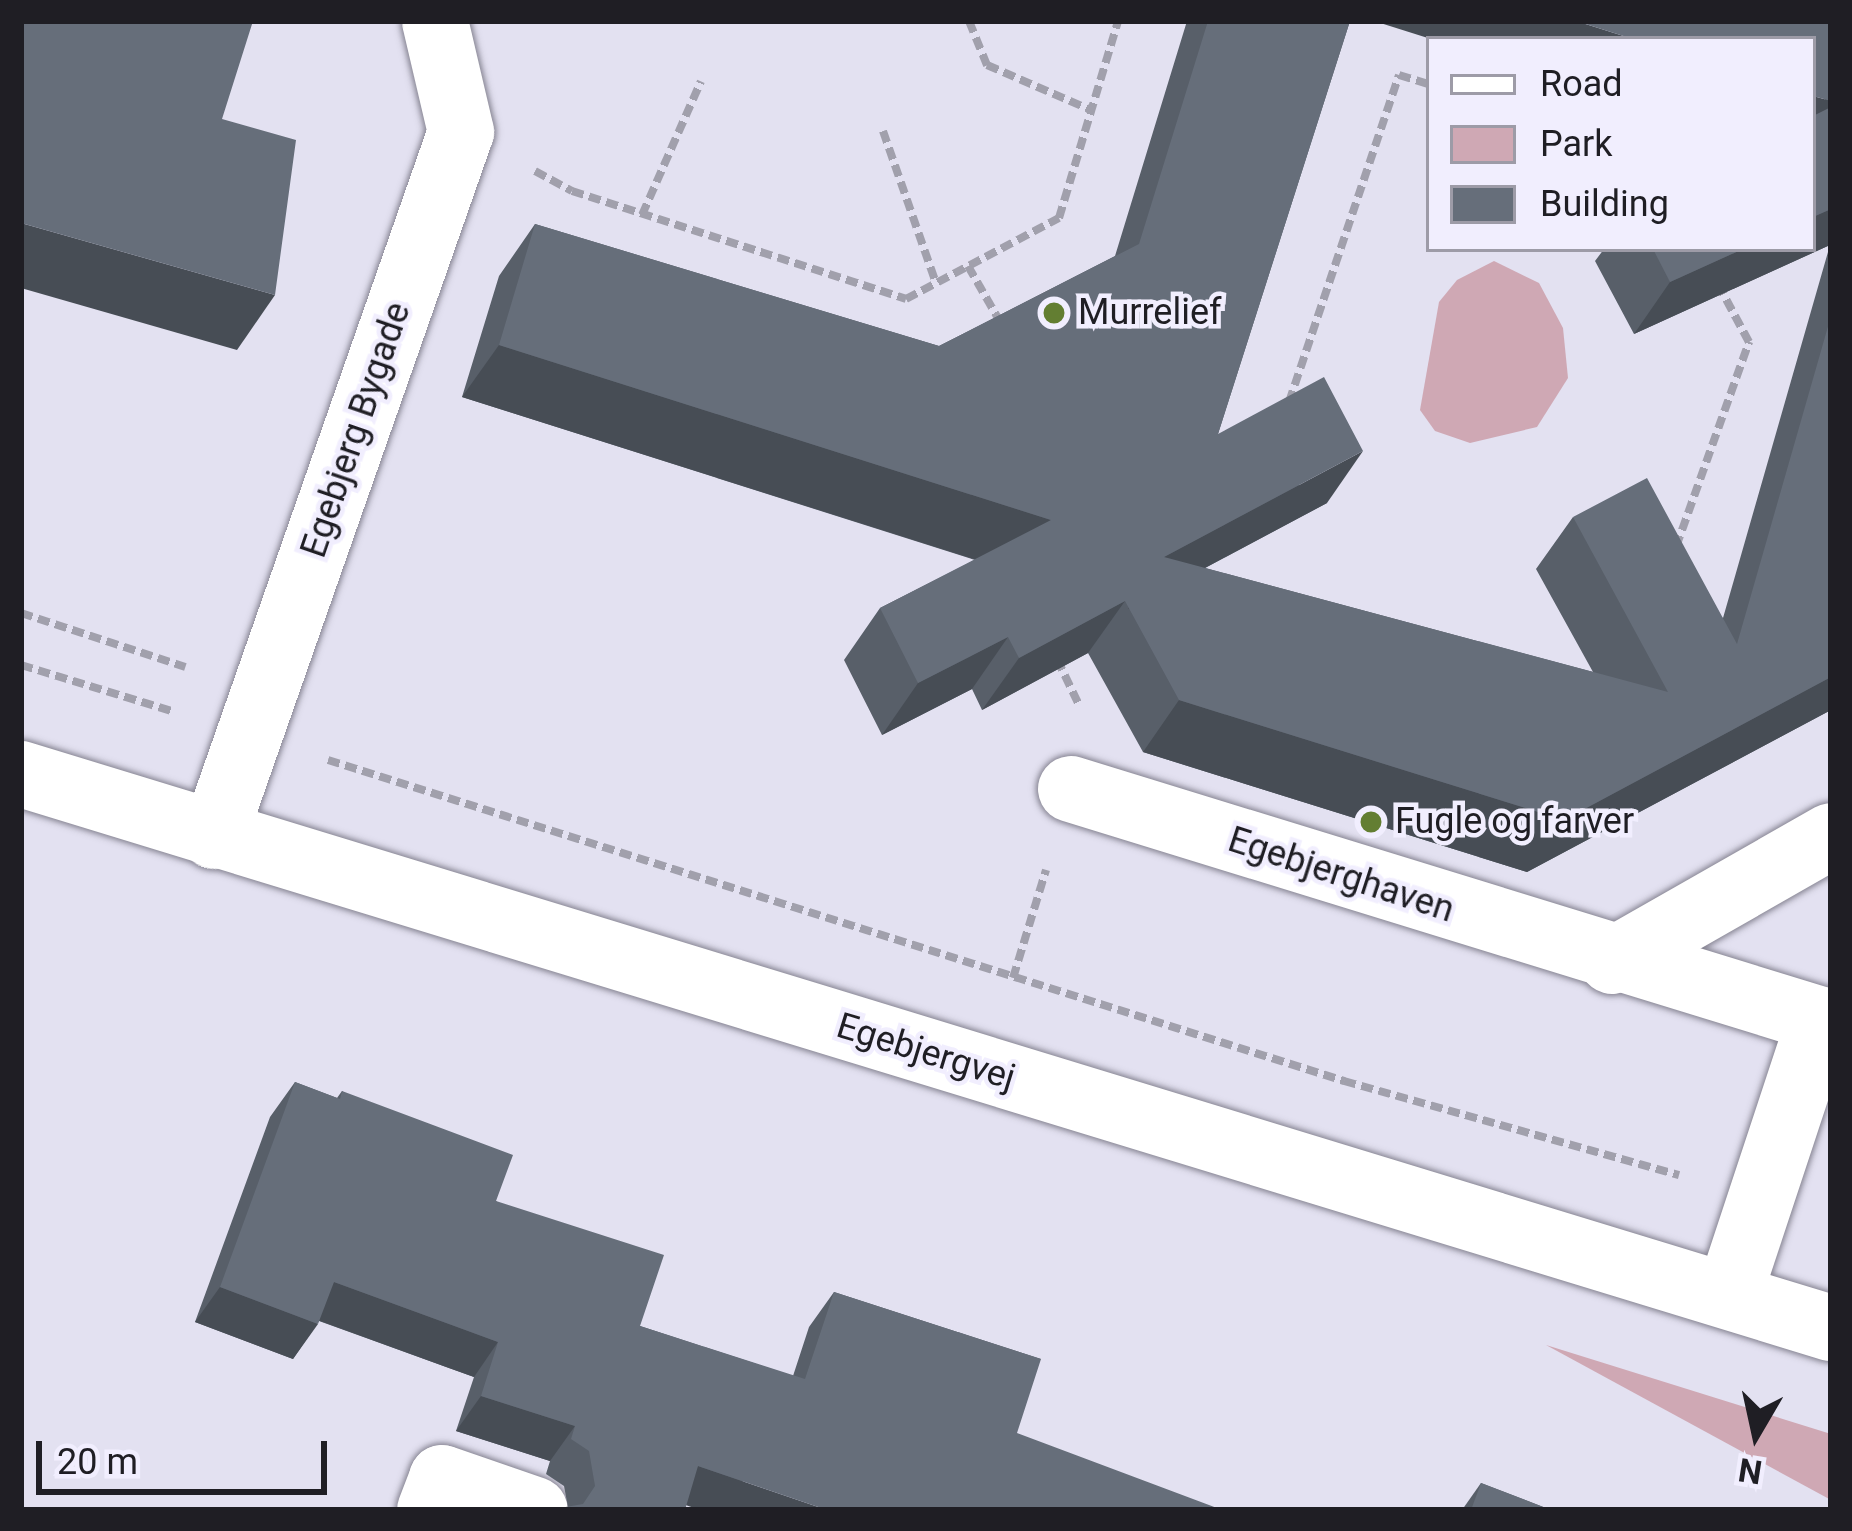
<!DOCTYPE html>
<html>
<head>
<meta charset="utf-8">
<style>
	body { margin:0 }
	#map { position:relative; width:1852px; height:1531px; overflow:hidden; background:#e3e1f1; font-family:Roboto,sans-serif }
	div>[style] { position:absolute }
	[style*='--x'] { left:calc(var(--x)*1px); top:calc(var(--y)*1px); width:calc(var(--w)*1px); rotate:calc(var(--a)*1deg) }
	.green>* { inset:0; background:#cfa8b4 }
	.path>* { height:8px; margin-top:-4px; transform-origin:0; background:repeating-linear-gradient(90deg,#a1a0ac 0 12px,transparent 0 18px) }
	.roads { filter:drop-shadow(0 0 3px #868492) drop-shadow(0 0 3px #868492) }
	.minor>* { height:66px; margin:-33px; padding:0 33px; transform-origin:33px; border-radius:33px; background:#fff }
	.wall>* { inset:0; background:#585f69 }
	.shaded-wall>* { inset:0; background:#474d55 }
	.building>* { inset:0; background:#666e7a }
	.dots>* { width:33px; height:33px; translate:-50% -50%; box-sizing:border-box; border:6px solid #f1eefe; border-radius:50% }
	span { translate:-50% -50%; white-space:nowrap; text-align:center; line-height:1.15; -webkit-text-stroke:9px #f1eefe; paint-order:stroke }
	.poi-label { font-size:36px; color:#1f1e24 }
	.left { translate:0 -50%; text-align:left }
	.street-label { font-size:36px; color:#1f1e24 }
	.frame { position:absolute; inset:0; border:24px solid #1f1e24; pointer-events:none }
	.legend { position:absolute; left:1426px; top:36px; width:390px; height:216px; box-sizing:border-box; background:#f1eefe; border:3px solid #9d9ba7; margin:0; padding:15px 21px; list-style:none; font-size:36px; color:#1f1e24 }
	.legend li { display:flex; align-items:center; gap:24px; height:60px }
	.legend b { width:60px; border:3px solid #9d9ba7 }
	.north { position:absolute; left:1696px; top:1375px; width:120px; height:120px; -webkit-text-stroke:9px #f1eefe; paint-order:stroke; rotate:189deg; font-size:33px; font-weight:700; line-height:48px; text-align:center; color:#1f1e24 }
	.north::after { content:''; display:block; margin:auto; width:42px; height:54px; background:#1f1e24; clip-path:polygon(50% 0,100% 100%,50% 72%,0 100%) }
	.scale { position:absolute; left:36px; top:1441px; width:291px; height:54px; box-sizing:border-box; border:6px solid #1f1e24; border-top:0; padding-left:15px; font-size:36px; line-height:42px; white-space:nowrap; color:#1f1e24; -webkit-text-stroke:9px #f1eefe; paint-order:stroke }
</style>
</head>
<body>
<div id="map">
	<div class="green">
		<i style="clip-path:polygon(1494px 261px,1539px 283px,1563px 328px,1568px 378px,1537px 427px,1470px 443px,1435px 431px,1420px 410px,1439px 302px,1457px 280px)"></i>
		<i style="clip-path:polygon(1546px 1345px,1831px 1434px,1831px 1500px)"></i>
	</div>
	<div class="path">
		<i style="--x:969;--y:21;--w:48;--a:67.8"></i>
		<i style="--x:987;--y:65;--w:113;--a:23.4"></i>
		<i style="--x:883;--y:131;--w:161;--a:70.8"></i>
		<i style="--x:535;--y:171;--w:42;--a:28.4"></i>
		<i style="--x:572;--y:191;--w:351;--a:17.9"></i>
		<i style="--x:906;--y:299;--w:173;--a:-27.9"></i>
		<i style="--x:1059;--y:218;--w:206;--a:-73.3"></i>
		<i style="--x:642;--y:215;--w:146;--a:-66.2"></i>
		<i style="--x:968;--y:266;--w:62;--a:60.1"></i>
		<i style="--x:1289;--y:402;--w:345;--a:-71.4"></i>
		<i style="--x:1399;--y:75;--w:31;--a:17"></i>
		<i style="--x:1676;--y:547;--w:218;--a:-70.4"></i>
		<i style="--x:1749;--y:342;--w:61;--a:-118.2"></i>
		<i style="--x:21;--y:613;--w:173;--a:18.2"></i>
		<i style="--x:1057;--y:659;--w:51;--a:64.4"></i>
		<i style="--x:21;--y:665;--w:157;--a:17"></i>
		<i style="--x:328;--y:760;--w:1066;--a:17.53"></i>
		<i style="--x:1344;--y:1081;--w:348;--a:15.7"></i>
		<i style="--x:1013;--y:978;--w:113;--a:-73"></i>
	</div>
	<div class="roads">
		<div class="minor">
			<i style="--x:21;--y:774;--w:1893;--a:17.02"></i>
			<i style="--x:1071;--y:789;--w:795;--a:17.11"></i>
			<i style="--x:214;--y:836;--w:746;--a:-70.67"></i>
			<i style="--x:461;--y:132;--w:114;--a:-103.2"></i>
			<i style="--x:1612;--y:961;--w:252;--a:-29.7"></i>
			<i style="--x:1729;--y:1295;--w:290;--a:-71.7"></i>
			<i style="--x:430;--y:1510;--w:34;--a:-69"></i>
			<i style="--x:442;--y:1478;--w:98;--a:19"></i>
		</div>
	</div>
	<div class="wall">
		<i style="clip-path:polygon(1187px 21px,1350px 21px,1218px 434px,1327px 503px,1205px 568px,1593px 672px,1536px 569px,1573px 517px,1723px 618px,1830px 245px,1634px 334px,1595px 261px,1604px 249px,1813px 249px,1831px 21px,1831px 710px,1527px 872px,1143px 752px,1088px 653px,982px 710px,972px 689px,882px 735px,844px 660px,880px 608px,975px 560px,462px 397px,499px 276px,535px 224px,939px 346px,1115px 256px)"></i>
		<i style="clip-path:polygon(295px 1082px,337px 1098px,342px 1091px,496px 1201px,640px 1326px,793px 1376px,809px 1327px,834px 1292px,1041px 1359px,686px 1505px,568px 1507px,564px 1486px,546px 1474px,550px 1461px,456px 1431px,474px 1377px,319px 1321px,293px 1359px,195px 1322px,270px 1117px)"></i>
		<i style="clip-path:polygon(1481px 1483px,1551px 1510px,1462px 1510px)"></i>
	</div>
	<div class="shaded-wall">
		<i style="clip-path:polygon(1374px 21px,1576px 21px,1633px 39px,1431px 39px)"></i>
		<i style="clip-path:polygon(1813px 96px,1831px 101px,1831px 113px,1813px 139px)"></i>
		<i style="clip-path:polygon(1831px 209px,1830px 245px,1634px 334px,1670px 282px,1743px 249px,1813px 249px,1813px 217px)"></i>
		<i style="clip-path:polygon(21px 223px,275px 295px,237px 350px,21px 288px)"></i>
		<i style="clip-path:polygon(499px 345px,1051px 520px,1015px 572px,462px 397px)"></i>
		<i style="clip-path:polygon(1363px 451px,1327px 503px,1128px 609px,1164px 557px)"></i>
		<i style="clip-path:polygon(1125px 601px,1088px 653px,982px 710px,1019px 658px)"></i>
		<i style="clip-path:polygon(1008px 637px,972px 689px,882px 735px,918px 683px)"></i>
		<i style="clip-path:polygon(1831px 677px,1831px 710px,1527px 872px,1143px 752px,1179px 700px,1564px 820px)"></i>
		<i style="clip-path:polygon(334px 1282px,498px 1342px,474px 1377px,309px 1317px)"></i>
		<i style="clip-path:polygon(220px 1287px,318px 1324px,293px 1359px,195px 1322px)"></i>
		<i style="clip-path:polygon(481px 1396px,575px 1426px,550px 1461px,456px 1431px)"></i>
		<i style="clip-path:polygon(698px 1466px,827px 1510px,700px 1510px,674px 1501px)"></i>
	</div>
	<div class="building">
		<i style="clip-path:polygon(21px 21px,253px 21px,222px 119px,296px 140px,275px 295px,21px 223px)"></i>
		<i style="clip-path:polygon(1208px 21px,1350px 21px,1218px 434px,1324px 377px,1363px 451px,1164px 557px,1668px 692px,1573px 517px,1647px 478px,1737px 644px,1831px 316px,1831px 677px,1564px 820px,1179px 700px,1125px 601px,1019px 658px,1008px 637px,918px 683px,880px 608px,1051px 520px,499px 345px,535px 224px,939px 346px,1139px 244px)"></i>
		<i style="clip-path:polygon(1576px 21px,1831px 21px,1831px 101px,1813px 96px,1813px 39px,1633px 39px)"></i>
		<i style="clip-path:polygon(1831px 107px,1831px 209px,1813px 217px,1813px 116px)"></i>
		<i style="clip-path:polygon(1653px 249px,1743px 249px,1670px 282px)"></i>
		<i style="clip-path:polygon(295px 1082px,340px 1099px,342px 1091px,513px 1155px,496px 1201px,664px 1255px,640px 1326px,805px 1379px,834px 1292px,1041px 1359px,1017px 1433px,1222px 1510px,827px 1510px,698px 1466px,685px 1510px,548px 1510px,583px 1504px,595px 1486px,589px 1451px,571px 1439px,575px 1426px,481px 1396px,498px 1342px,334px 1282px,318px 1324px,220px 1287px)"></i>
		<i style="clip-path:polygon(1481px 1483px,1551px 1510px,1471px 1510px)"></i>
	</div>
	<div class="dots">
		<i style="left:1054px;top:313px;background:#637e32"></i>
		<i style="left:1371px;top:822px;background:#637e32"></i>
	</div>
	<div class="poi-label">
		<span class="left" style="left:1078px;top:313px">Murrelief</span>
		<span class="left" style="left:1395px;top:822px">Fugle og farver</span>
	</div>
	<div class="street-label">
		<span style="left:356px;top:430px;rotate:-71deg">Egebjerg Bygade</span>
		<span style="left:1341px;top:875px;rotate:18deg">Egebjerghaven</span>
		<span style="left:926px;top:1052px;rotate:17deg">Egebjergvej</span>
	</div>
	<div class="frame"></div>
	<ul class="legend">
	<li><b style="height:15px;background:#fff"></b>Road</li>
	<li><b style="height:33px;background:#cfa8b4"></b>Park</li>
	<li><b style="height:33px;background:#666e7a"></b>Building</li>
	</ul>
	<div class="north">N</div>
	<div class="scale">20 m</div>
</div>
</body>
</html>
